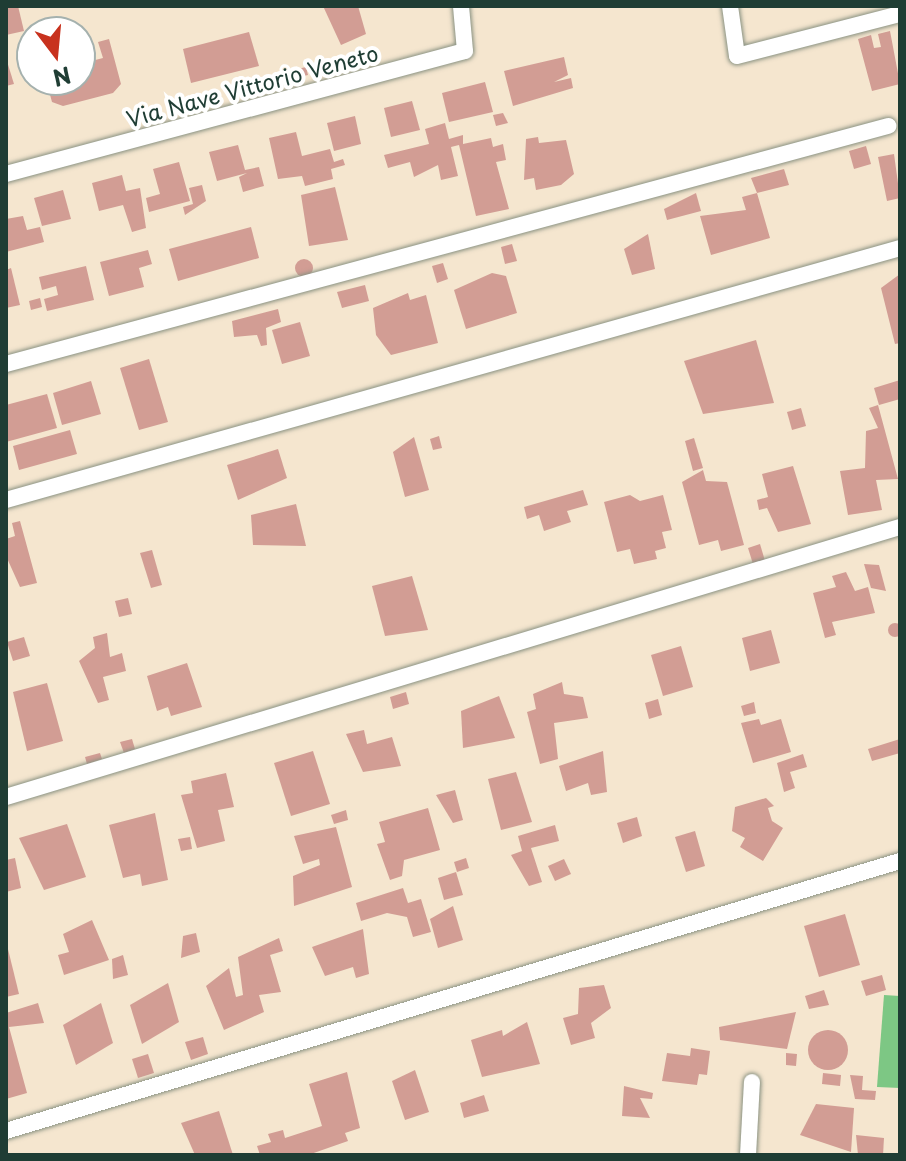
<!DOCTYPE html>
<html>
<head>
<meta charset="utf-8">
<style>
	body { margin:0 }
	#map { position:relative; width:906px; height:1161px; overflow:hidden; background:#f5e6cf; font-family:"Playpen Sans",sans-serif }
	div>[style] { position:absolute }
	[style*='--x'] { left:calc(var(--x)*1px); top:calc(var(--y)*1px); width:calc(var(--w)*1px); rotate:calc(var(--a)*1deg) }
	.green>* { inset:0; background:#7dc784 }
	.building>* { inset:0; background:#d29d94 }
	.round { border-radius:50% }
	.roads { filter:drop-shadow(0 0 2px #8a9282) drop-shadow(0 0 2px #8a9282) }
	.street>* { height:16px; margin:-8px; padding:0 8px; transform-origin:8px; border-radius:8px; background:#fff }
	span { translate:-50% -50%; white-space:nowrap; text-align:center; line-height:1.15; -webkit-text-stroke:8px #fff; paint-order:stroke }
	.street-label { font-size:22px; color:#1f3d34 }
	.frame { position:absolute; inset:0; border:8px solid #1f3d34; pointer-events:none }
	.north { position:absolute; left:16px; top:16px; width:80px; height:80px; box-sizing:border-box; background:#fff; border:2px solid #a5b1ae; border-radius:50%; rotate:164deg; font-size:22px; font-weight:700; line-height:32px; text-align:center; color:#1f3d34 }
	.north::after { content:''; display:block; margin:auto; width:28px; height:36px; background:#c8321e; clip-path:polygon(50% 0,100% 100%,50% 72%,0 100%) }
</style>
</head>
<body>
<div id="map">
	<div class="green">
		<i style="clip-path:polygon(884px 995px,900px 996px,900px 1088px,877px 1087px)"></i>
	</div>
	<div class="building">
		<i style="clip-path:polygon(6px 6px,18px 6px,24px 31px,6px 35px)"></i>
		<i style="clip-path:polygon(323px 6px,358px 6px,366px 34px,341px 45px)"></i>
		<i style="clip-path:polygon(890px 31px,900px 84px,872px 91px,858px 39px,871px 35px,874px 48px,881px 47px,878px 34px)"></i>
		<i style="clip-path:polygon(249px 32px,259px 66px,191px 83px,183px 49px)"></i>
		<i style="clip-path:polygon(109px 39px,121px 84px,113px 93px,63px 106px,52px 102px,46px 80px,80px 80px,80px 64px,103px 58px,98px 42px)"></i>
		<i style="clip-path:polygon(564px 57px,568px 75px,554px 82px,571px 78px,573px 88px,513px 106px,504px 71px)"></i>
		<i style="clip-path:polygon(6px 58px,14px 84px,6px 86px)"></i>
		<i style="clip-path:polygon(306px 67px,308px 75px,287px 80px,285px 72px)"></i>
		<i style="clip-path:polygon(485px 82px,493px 112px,449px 122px,442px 93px)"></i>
		<i style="clip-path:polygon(412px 101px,420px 130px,391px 137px,384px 108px)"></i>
		<i style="clip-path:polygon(503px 113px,508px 123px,496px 126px,493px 115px)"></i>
		<i style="clip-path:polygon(355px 116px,361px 144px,334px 151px,327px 123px)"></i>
		<i style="clip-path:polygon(445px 123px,449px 139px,463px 135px,463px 144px,491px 138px,493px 147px,503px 144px,506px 160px,496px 162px,509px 209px,476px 216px,459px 145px,451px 147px,458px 176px,441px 180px,438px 165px,414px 177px,410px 162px,388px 168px,384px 155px,429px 144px,425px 129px)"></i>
		<i style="clip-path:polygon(296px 132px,302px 156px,330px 149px,334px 162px,343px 159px,345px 165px,331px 169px,333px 179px,305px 186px,302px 176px,278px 179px,269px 138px)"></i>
		<i style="clip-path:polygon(538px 137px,539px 143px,566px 140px,574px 174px,561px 185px,536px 190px,534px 178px,524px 180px,526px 139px)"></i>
		<i style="clip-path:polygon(238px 145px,245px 170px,259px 167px,264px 186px,243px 192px,239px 177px,247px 173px,217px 181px,209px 152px)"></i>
		<i style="clip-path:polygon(866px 146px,871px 164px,854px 169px,849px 151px)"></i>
		<i style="clip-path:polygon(894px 154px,900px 198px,887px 201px,878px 157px)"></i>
		<i style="clip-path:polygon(179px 162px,190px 201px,149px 212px,146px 198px,160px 194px,153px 169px)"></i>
		<i style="clip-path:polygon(784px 169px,789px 185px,757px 193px,751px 178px)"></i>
		<i style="clip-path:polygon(122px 175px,126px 191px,140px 188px,146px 228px,132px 232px,123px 205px,99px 211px,92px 183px)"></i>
		<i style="clip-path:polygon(202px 185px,206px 201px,185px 215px,183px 207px,193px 204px,189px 188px)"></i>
		<i style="clip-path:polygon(335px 187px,348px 240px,309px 246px,301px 195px)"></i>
		<i style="clip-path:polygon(63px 190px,71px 219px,42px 226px,34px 198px)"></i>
		<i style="clip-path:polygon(696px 193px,701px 211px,667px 220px,664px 209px)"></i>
		<i style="clip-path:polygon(757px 193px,770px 238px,711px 255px,700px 216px,746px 210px,742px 197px)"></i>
		<i style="clip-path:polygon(23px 216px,27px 230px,40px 227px,44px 242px,6px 252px,6px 219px)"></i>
		<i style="clip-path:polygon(251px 227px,259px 258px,178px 281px,169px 249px)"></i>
		<i style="clip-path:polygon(648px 234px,655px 269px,632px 275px,624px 249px)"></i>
		<i style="clip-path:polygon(512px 244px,517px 261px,505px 264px,501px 247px)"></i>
		<i style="clip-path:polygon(148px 250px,152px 264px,139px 268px,144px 287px,109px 296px,100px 262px)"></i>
		<i class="round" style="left:295px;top:259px;width:18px;height:18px"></i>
		<i style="clip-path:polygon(443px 263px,448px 279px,437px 283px,432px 266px)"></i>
		<i style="clip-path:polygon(86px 266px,94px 300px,47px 311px,44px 299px,58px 295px,56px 286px,42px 290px,39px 277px)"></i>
		<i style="clip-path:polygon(11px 268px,20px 305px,6px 308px,6px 270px)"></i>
		<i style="clip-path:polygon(492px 273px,506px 276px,517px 313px,466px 329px,454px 290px)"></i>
		<i style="clip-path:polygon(900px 274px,900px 343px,895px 344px,881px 288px)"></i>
		<i style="clip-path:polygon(365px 285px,369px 301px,342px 308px,337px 292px)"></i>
		<i style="clip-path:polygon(408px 293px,410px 300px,426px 295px,438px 343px,391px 355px,376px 335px,373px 308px)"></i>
		<i style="clip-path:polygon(40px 298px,42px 307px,31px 310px,29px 301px)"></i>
		<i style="clip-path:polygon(278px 309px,281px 322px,266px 328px,267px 345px,261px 346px,257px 335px,234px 337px,232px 321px)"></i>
		<i style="clip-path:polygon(300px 322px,310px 356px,282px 364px,272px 330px)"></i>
		<i style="clip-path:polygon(756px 340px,774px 403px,703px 414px,684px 361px)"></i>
		<i style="clip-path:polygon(149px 359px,168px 422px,139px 430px,120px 368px)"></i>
		<i style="clip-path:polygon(900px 380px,900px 399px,879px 405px,874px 388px)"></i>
		<i style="clip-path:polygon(91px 381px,101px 414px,62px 425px,53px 393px)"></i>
		<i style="clip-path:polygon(47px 394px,57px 428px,6px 442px,6px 405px)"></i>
		<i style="clip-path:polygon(878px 405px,898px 479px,876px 480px,882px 510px,848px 515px,840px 471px,865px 468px,866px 431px,878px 428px,869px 408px)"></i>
		<i style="clip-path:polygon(801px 408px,806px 426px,792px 430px,787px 412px)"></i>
		<i style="clip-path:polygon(70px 430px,77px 454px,19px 470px,13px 446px)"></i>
		<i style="clip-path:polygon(439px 436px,442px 448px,433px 450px,430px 439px)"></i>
		<i style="clip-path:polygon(414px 437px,429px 490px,405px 497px,393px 452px)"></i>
		<i style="clip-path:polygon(694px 438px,703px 468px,693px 471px,685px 441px)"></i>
		<i style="clip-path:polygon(278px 449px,287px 478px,238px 500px,227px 465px)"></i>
		<i style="clip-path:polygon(793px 466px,811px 524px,778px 532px,767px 508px,759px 510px,757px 500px,768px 497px,762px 474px)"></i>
		<i style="clip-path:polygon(703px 470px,706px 481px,727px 482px,744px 545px,721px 551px,718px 540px,699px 545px,682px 482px)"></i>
		<i style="clip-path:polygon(583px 490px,588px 505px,567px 511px,571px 522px,544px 531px,539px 515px,527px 519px,524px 507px)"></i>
		<i style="clip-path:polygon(630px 495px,640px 501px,663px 495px,672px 530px,662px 532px,666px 548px,655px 551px,657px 559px,634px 564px,630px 549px,617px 552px,604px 502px)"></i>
		<i style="clip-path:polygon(296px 504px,306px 546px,253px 545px,251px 515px)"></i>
		<i style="clip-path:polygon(20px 521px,37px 583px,20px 587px,6px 556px,6px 539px,15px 536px,12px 523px)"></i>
		<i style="clip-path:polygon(760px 544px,765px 561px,753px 564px,748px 548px)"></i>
		<i style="clip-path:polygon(152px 550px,162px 585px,151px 588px,140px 553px)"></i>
		<i style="clip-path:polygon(864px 564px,879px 565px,886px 591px,871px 588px)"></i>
		<i style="clip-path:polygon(846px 572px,855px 591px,868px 587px,875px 613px,832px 622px,836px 635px,825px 638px,813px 593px,836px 587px,832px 576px)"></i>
		<i style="clip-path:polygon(412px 576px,428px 630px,385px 636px,372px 586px)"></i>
		<i style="clip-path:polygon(128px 598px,132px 614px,119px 617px,115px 601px)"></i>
		<i class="round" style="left:888px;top:623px;width:14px;height:14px"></i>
		<i style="clip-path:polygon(771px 630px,780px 663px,750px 671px,742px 638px)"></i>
		<i style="clip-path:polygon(107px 633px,110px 657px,122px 653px,126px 671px,103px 677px,109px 700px,98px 703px,79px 661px,95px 648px,93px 637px)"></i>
		<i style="clip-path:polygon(24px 637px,30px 656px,13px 661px,7px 642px)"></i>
		<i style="clip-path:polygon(681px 646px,693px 687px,663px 696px,651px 655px)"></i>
		<i style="clip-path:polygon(187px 663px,202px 707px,171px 716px,168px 707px,157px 711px,147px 676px)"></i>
		<i style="clip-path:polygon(562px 682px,564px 694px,583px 697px,588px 718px,554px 723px,558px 759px,540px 764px,527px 712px,536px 709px,533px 694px)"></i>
		<i style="clip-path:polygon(47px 683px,63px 741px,27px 751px,13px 692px)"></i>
		<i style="clip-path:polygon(406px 692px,409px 704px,393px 709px,390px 697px)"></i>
		<i style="clip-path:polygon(499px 696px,515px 738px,463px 748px,461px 711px)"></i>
		<i style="clip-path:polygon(658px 699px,662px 715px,649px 719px,645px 703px)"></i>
		<i style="clip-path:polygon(754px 702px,756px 713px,744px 716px,741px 706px)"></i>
		<i style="clip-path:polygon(759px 719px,761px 725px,781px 719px,791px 752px,753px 763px,741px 723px)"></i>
		<i style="clip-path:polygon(364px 730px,367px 744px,392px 737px,401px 766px,363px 772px,346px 734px)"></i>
		<i style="clip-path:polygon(132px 739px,135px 749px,124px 753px,120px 742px)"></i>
		<i style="clip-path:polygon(900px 739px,900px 753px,872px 761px,868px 749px)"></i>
		<i style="clip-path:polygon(313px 751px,330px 804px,291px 816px,274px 763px)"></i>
		<i style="clip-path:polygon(603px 751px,607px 792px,591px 795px,588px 783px,566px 791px,559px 766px)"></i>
		<i style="clip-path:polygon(100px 753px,102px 759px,87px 764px,85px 757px)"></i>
		<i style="clip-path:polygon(803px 754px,807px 767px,790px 772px,795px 788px,784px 792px,777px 763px)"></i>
		<i style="clip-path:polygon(516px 772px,532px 822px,501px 830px,488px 779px)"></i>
		<i style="clip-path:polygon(226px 773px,234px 807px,218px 810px,225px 841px,197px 848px,181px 795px,193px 793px,191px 781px)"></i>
		<i style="clip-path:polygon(455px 790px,463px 820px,453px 823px,436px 795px)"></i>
		<i style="clip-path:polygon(766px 798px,774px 806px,768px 808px,772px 821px,783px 828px,763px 861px,740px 847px,745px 838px,732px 831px,735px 807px)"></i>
		<i style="clip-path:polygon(428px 808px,440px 850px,404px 860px,402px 876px,390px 880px,377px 844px,385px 842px,379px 822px)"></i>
		<i style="clip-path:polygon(346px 810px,348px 820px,334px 824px,331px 815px)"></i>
		<i style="clip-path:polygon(155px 813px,168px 880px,142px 886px,140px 874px,123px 878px,109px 825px)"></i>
		<i style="clip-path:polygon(637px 817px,642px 836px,623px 843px,617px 823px)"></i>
		<i style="clip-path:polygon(67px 824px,86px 877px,44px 890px,19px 838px)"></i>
		<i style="clip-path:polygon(555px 825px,559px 841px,531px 848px,542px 882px,529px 886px,511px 855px,522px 851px,518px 836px)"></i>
		<i style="clip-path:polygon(336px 827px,352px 887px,294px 906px,293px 876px,320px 865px,319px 859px,303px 864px,294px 836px)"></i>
		<i style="clip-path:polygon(695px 831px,705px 866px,686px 872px,675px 837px)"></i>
		<i style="clip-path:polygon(190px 837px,192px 849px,181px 851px,178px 839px)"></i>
		<i style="clip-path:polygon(15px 858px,21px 888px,6px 892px,6px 860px)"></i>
		<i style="clip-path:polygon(466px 858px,469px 868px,457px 872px,454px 862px)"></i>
		<i style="clip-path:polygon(564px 859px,571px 874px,555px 881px,548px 866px)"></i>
		<i style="clip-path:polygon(456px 872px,463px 895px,444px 900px,438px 878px)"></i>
		<i style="clip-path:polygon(403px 888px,408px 903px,421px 899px,431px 932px,413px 937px,407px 917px,387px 913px,361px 921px,356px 903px)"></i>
		<i style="clip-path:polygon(453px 906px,463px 940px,438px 948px,430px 919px)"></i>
		<i style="clip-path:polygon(845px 914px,860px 965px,819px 977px,804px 926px)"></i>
		<i style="clip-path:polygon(92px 920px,109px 960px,64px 975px,58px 955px,69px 952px,63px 934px)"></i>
		<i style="clip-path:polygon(363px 929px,369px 974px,356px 978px,353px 967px,325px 976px,312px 947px)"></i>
		<i style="clip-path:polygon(196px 933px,200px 952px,181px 958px,183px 936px)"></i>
		<i style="clip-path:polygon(279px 938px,283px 951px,270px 955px,281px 992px,259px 995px,264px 1012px,224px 1030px,206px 986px,229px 968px,236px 997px,243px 995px,238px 957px)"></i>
		<i style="clip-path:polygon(6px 941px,19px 994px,6px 997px)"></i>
		<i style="clip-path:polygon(123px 955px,128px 975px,113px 979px,112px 959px)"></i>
		<i style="clip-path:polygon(882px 975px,886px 990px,866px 996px,861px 981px)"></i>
		<i style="clip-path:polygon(168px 983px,179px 1022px,142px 1044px,130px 1005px)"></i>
		<i style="clip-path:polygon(604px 985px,611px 1008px,591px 1023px,595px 1038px,571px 1045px,563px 1018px,578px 1014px,579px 988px)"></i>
		<i style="clip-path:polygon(824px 990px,829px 1005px,809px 1009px,805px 996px)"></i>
		<i style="clip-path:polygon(38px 1003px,44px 1023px,9px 1027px,27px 1093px,6px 1099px,6px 1013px)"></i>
		<i style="clip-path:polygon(101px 1003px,113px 1043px,76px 1065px,63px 1025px)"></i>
		<i style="clip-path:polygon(796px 1012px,787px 1049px,720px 1040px,719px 1027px)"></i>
		<i style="clip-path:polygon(527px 1022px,540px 1064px,482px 1077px,471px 1040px,502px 1030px,503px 1036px)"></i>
		<i class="round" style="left:808px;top:1030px;width:40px;height:40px"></i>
		<i style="clip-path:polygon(203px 1037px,208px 1054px,191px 1060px,185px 1042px)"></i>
		<i style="clip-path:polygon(691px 1048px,710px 1051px,707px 1075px,699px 1074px,697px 1085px,662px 1081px,667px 1053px,690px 1056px)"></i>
		<i style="clip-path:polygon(786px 1053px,797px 1054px,796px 1066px,786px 1065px)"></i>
		<i style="clip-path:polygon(148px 1054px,154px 1073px,138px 1078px,132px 1059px)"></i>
		<i style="clip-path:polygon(415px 1070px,429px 1112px,405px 1120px,392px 1081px)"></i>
		<i style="clip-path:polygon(347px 1072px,360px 1128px,345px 1133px,348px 1141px,308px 1155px,260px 1155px,257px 1146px,271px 1142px,268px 1134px,283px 1130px,285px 1138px,322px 1126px,309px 1084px)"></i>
		<i style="clip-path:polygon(823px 1073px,841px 1075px,840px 1086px,822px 1084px)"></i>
		<i style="clip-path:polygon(850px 1075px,863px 1076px,862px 1090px,876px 1091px,875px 1100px,855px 1099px)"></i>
		<i style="clip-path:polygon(624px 1086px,653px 1093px,652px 1099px,640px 1098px,650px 1118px,622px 1116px)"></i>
		<i style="clip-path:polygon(484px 1095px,489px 1111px,464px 1118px,460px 1103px)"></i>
		<i style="clip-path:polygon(816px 1104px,854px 1108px,851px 1152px,800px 1135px)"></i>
		<i style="clip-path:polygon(219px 1111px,233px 1155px,195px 1155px,181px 1123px)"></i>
		<i style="clip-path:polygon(856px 1135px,884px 1138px,883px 1155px,858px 1155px)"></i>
	</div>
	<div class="roads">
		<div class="street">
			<i style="--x:730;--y:6;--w:50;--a:82"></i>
			<i style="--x:737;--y:56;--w:164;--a:-14.5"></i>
			<i style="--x:6;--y:174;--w:475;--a:-15"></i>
			<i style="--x:465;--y:51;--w:45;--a:-95.1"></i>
			<i style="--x:6;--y:364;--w:914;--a:-15.1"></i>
			<i style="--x:6;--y:500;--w:929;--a:-15.74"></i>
			<i style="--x:6;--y:797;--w:934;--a:-16.81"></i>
			<i style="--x:6;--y:1131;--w:934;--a:-16.81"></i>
			<i style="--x:748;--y:1155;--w:73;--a:-86.9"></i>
		</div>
	</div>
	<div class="street-label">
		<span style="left:252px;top:85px;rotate:-15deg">Via Nave Vittorio Veneto</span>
	</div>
	<div class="frame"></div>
	<div class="north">N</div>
</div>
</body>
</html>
